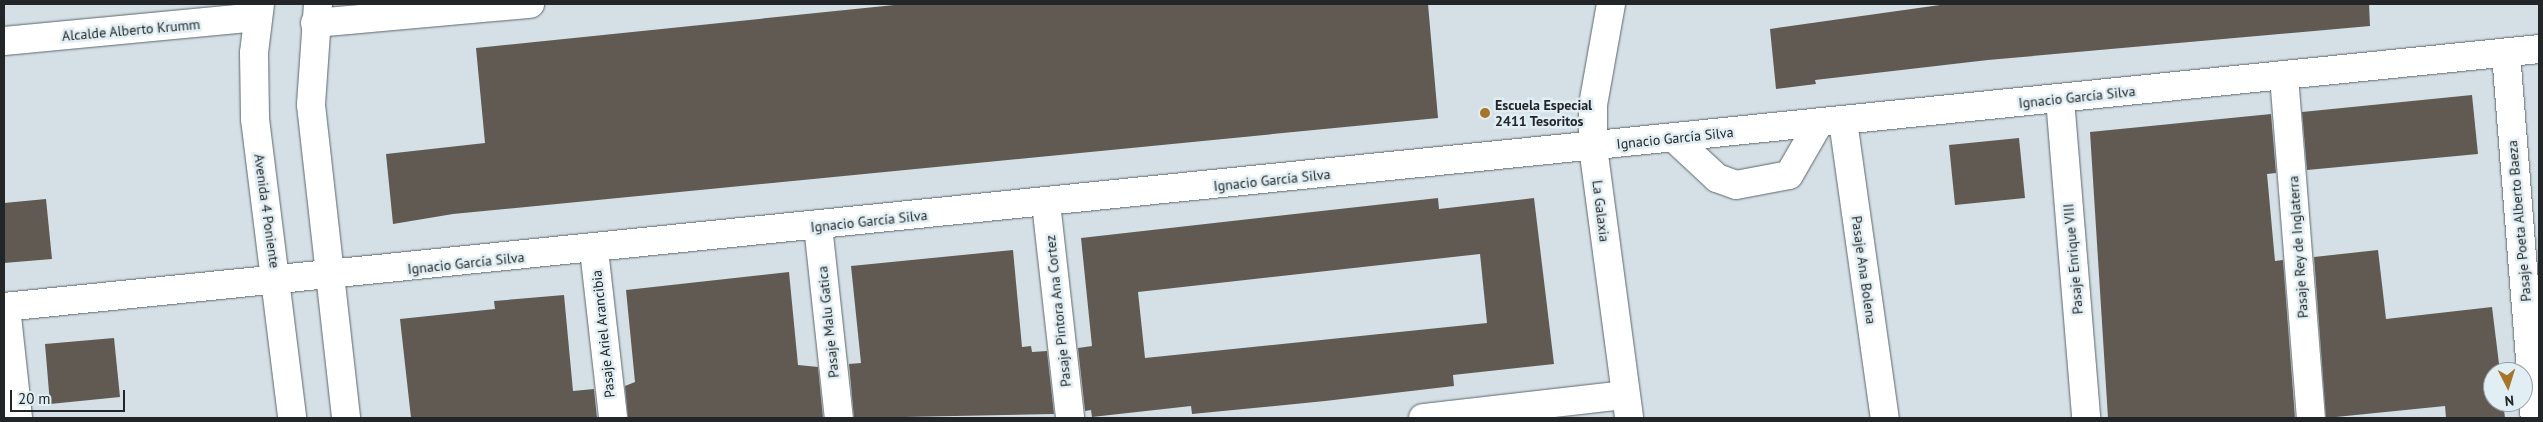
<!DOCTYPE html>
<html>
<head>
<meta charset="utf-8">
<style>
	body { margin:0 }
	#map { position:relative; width:2543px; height:422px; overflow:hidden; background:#d4e0e6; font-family:"PT Sans",sans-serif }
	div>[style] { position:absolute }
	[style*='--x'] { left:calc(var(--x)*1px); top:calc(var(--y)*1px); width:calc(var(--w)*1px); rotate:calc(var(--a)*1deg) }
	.building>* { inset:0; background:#615a52 }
	.roads { filter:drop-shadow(0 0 1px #5d676c) drop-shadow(0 0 1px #5d676c) }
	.minor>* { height:28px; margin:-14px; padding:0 14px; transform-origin:14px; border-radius:14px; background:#fff }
	.dots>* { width:14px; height:14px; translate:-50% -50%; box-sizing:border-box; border:2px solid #e1eef3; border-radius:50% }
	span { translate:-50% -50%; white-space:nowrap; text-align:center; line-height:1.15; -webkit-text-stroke:5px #e1eef3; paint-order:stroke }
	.street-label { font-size:14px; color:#222628 }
	.poi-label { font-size:14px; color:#222628; font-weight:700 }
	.left { translate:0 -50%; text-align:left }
	.frame { position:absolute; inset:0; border:5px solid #222628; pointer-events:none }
	.north { position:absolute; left:2483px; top:362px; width:50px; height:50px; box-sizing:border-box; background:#e1eef3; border:1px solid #959ea2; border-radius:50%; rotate:175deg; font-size:14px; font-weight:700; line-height:20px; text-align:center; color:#222628 }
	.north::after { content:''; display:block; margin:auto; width:18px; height:22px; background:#a6742a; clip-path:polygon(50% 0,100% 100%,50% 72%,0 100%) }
	.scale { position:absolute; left:10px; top:390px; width:115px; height:22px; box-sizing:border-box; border:2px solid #222628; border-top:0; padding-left:6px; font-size:15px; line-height:18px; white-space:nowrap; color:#222628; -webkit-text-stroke:4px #e1eef3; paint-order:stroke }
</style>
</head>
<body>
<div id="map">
	<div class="building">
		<i style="clip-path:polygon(904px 4px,1428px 4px,1438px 118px,453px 214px,393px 224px,386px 154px,485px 143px,476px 48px)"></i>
		<i style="clip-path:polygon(1947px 4px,2369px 4px,2370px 26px,1988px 60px,1815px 80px,1816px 84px,1776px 89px,1770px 29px)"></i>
		<i style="clip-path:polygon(2472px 95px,2478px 154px,2307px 170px,2302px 112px)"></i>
		<i style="clip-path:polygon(2271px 114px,2276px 173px,2267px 174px,2275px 261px,2283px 260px,2295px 418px,2108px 418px,2090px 132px)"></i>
		<i style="clip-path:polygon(2019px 138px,2025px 198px,1955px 205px,1949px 145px)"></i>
		<i style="clip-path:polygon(evenodd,1438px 198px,1439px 209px,1534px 198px,1554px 364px,1453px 375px,1454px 386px,1325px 401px,1192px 414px,1191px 406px,1092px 417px,1091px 410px,1085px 411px,1078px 348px,1092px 346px,1081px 238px,1438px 198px,1480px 254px,1487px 323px,1145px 358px,1138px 292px,1480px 254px)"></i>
		<i style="clip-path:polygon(46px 199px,52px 259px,4px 263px,4px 203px)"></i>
		<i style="clip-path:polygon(1013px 250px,1022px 347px,1031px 346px,1032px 352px,1047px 351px,1054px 414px,854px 418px,849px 364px,861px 363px,851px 266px)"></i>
		<i style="clip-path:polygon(2378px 250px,2386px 319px,2492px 307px,2500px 372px,2493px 372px,2493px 402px,2503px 402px,2505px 418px,2446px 418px,2445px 406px,2326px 418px,2314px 257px)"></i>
		<i style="clip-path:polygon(789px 272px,798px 365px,818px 367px,823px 418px,628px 418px,625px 386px,635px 382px,626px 290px)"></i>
		<i style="clip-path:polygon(564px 295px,573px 391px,594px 389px,597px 418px,411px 418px,400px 319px,495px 309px,494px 301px)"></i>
		<i style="clip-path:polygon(114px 338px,120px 397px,50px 404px,45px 344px)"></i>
	</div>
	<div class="roads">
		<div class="minor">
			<i style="--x:260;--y:4;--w:49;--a:97"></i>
			<i style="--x:254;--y:53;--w:66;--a:89.1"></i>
			<i style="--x:255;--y:119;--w:301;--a:82.9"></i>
			<i style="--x:318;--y:4;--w:101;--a:94"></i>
			<i style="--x:311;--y:105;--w:315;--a:83.6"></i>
			<i style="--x:1611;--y:4;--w:103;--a:100.1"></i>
			<i style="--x:1593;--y:105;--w:42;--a:90"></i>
			<i style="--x:1593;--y:147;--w:273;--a:82.4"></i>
			<i style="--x:315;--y:23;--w:216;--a:-5.1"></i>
			<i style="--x:4;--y:41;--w:255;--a:-5.4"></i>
			<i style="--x:2506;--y:53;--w:366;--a:85.5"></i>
			<i style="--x:2284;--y:76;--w:343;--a:85.5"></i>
			<i style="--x:2060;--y:99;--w:320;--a:85.3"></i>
			<i style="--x:1843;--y:121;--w:300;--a:82"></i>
			<i style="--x:1674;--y:138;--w:59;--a:42.9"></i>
			<i style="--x:1717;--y:178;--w:20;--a:20"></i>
			<i style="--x:1736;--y:185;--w:54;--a:-10.7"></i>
			<i style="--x:1789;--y:175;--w:60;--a:-60"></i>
			<i style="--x:1046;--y:203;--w:216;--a:83.6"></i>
			<i style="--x:818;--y:226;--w:193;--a:83.8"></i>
			<i style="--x:594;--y:250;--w:169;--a:83.5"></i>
			<i style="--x:4;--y:307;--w:2548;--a:-5.81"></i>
			<i style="--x:6;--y:307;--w:112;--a:83.8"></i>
			<i style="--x:1423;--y:418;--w:203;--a:-6.5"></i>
		</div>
	</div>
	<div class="dots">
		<i style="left:1485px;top:113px;background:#a6742a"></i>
	</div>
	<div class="street-label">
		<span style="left:131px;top:30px;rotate:-5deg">Alcalde Alberto Krumm</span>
		<span style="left:2077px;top:97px;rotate:-6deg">Ignacio García Silva</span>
		<span style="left:1675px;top:138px;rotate:-6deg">Ignacio García Silva</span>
		<span style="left:1272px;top:180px;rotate:-6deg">Ignacio García Silva</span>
		<span style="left:267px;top:211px;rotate:82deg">Avenida 4 Poniente</span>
		<span style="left:1601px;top:211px;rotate:83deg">La Galaxia</span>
		<span style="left:869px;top:221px;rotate:-6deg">Ignacio García Silva</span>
		<span style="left:2519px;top:221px;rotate:-95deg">Pasaje Poeta Alberto Baeza</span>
		<span style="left:2298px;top:247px;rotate:-94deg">Pasaje Rey de Inglaterra</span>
		<span style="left:2073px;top:259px;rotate:-95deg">Pasaje Enrique VIII</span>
		<span style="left:466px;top:263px;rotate:-6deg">Ignacio García Silva</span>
		<span style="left:1864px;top:270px;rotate:82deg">Pasaje Ana Bolena</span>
		<span style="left:1058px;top:311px;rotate:-96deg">Pasaje Pintora Ana Cortez</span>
		<span style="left:828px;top:322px;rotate:-96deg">Pasaje Malu Gatica</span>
		<span style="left:603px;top:334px;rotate:-96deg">Pasaje Ariel Arancibia</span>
	</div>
	<div class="poi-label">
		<span class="left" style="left:1495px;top:113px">Escuela Especial<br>2411 Tesoritos</span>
	</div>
	<div class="frame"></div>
	<div class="north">N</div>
	<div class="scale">20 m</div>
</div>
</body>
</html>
